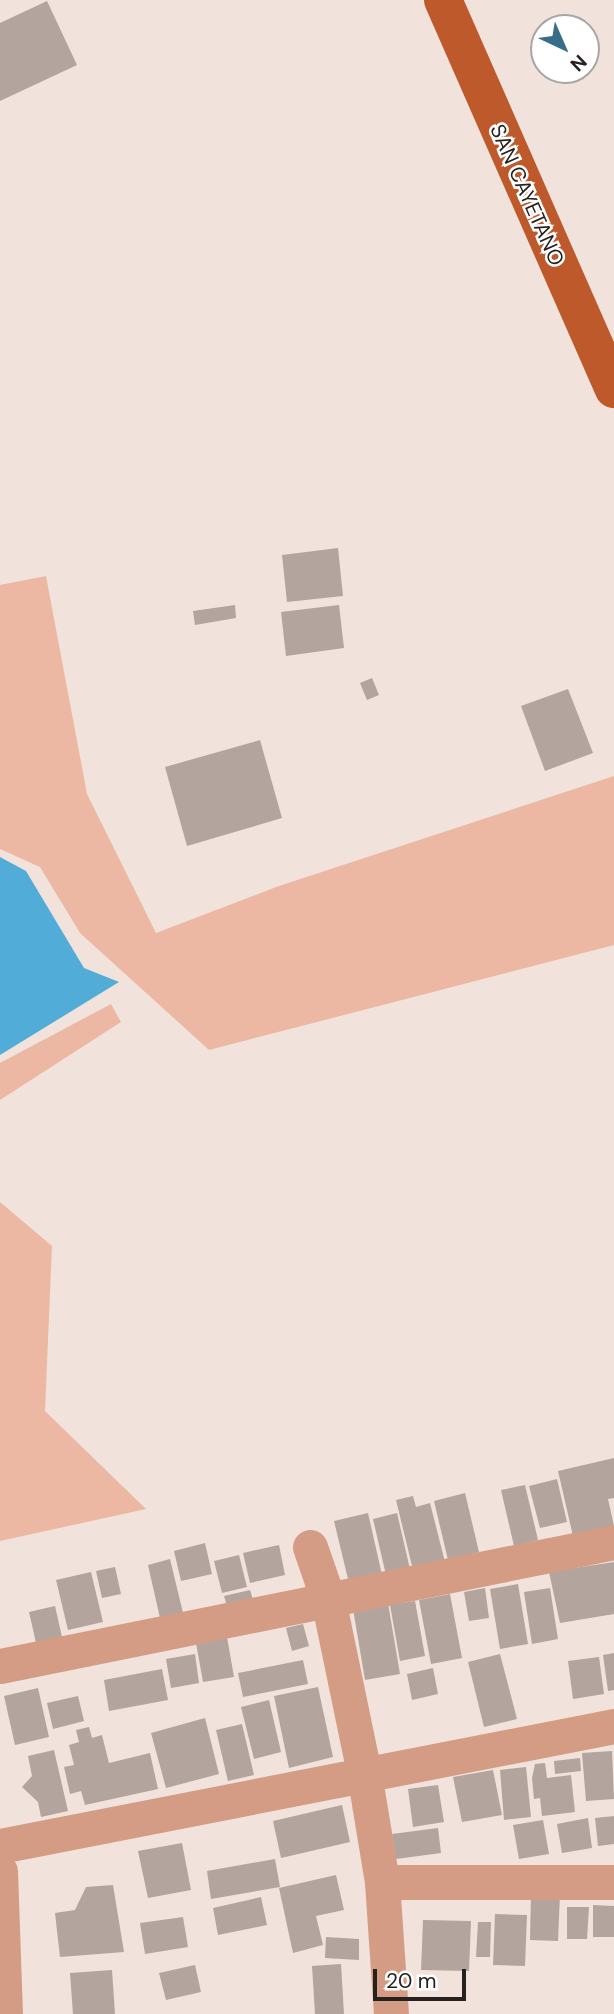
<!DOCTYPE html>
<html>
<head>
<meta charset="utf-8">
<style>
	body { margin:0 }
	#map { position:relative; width:614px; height:2014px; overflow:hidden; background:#f1e2db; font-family:"DM Sans",sans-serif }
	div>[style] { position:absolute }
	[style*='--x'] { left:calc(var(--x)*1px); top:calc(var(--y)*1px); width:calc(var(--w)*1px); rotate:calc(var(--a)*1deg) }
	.green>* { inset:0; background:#edb8a3 }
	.water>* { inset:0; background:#52acd8 }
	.building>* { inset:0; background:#b3a49e }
	.minor>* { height:35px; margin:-17.5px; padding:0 17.5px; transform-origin:17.5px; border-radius:17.5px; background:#d49c85 }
	.major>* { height:38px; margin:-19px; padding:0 19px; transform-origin:19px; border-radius:19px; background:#bd592b }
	span { translate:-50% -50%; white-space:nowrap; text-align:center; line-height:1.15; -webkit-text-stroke:5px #fff; paint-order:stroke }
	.street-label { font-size:21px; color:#26201e }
	.north { position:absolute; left:530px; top:14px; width:70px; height:70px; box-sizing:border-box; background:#fff; border:2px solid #a8a6a5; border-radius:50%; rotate:136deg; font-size:19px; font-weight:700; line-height:28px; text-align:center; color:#26201e }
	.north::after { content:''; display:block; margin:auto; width:24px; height:32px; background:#366d88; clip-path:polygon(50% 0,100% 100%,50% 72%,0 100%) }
	.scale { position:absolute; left:373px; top:1969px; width:93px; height:32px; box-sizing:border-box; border:4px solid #26201e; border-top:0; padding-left:9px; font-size:21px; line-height:24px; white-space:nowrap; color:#26201e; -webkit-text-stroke:5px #fff; paint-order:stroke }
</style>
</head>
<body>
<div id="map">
	<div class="green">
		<i style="clip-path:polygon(46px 576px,87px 794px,156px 933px,279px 886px,614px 776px,614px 945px,209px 1050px,80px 933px,40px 867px,0 849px,0 585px)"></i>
		<i style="clip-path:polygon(111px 1004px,121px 1022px,0 1100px,0 1063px)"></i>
		<i style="clip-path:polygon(0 1202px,52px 1246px,45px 1411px,146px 1509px,0 1541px)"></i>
	</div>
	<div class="water">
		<i style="clip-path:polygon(0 857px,26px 871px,84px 968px,119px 982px,0 1055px)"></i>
	</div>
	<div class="building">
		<i style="clip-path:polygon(47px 1px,77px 65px,0 101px,0 23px)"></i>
		<i style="clip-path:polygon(338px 548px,343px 596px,287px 602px,282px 555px)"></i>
		<i style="clip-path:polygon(235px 605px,236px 618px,195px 625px,193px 611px)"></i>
		<i style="clip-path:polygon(339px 605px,344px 648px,286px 656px,281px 612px)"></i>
		<i style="clip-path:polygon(372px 678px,379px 695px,367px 700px,360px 683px)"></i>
		<i style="clip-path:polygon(568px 689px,593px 753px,545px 771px,521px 706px)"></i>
		<i style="clip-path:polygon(260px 740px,282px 818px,187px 846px,165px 767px)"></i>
		<i style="clip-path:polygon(614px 1458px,614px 1498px,608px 1499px,614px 1526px,573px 1536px,558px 1471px)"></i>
		<i style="clip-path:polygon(557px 1479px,567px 1522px,540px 1528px,529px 1486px)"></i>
		<i style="clip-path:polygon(525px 1485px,538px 1540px,514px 1546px,501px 1490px)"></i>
		<i style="clip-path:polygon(465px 1493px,479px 1552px,448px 1560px,434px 1501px)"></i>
		<i style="clip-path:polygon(413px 1496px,416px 1507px,430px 1503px,445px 1562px,413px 1570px,396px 1500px)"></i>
		<i style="clip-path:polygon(368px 1513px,382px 1575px,349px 1583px,334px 1521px)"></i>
		<i style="clip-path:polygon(397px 1513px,410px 1569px,386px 1575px,373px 1519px)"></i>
		<i style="clip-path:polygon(205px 1543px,212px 1574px,181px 1581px,174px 1551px)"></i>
		<i style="clip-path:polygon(279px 1545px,285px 1575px,250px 1583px,243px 1553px)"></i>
		<i style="clip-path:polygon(239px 1555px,247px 1587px,222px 1593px,214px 1561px)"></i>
		<i style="clip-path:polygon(170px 1559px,183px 1613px,160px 1618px,148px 1565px)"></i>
		<i style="clip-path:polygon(614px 1562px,614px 1614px,560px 1623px,549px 1572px)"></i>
		<i style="clip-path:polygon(115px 1567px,121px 1594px,102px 1598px,96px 1571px)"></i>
		<i style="clip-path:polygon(91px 1572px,103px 1622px,68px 1630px,56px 1580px)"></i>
		<i style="clip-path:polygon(518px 1584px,528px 1644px,500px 1649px,490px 1589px)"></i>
		<i style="clip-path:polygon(485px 1588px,489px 1618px,469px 1621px,464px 1592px)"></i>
		<i style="clip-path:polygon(550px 1588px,558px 1639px,532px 1644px,524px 1592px)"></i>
		<i style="clip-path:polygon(250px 1590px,254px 1603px,228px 1610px,224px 1596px)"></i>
		<i style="clip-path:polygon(450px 1594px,462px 1658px,431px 1664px,419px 1600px)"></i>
		<i style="clip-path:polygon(415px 1601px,425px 1656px,400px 1661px,390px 1605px)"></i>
		<i style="clip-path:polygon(388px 1603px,400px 1674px,365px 1680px,353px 1609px)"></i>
		<i style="clip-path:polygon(55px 1606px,62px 1637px,36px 1643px,29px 1612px)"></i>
		<i style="clip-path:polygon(303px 1624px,309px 1646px,292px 1651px,286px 1628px)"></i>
		<i style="clip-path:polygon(227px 1637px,234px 1677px,203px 1682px,196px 1643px)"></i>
		<i style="clip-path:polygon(614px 1653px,614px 1690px,608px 1691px,603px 1655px)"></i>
		<i style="clip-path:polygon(195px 1654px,199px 1683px,171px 1688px,166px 1659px)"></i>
		<i style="clip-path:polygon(500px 1654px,517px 1719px,484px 1727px,468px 1662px)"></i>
		<i style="clip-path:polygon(599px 1657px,604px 1694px,573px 1699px,568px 1661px)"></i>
		<i style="clip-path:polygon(303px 1660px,308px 1684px,243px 1697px,238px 1673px)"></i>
		<i style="clip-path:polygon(433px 1668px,438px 1694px,412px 1700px,407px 1674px)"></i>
		<i style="clip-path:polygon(162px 1669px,168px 1700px,109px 1711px,104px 1680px)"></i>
		<i style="clip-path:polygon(318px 1687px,333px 1757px,289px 1768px,274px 1696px)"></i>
		<i style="clip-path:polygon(38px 1688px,49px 1737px,15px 1745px,4px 1696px)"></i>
		<i style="clip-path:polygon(78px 1696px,84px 1721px,53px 1729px,47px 1703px)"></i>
		<i style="clip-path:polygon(269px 1700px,281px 1752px,254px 1759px,241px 1707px)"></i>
		<i style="clip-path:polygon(205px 1718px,219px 1774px,166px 1788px,151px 1733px)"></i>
		<i style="clip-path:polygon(242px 1724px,254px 1775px,228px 1781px,216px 1730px)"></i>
		<i style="clip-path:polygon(89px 1727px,92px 1738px,102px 1735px,109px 1763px,150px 1753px,158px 1789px,85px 1805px,81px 1791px,70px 1794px,64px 1767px,74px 1765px,69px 1745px,79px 1742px,76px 1730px)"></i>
		<i style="clip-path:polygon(54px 1750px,68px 1811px,41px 1817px,38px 1802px,22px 1787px,32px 1776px,28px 1756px)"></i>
		<i style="clip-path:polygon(612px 1751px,614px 1799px,586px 1801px,582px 1753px)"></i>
		<i style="clip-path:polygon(580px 1758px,581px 1771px,555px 1774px,554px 1761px)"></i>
		<i style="clip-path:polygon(545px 1763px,547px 1778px,571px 1775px,575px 1812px,542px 1816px,540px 1798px,534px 1799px,532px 1778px,535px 1764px)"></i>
		<i style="clip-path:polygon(526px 1767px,531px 1817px,504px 1820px,500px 1770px)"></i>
		<i style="clip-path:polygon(493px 1770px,502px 1815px,462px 1822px,453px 1777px)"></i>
		<i style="clip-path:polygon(438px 1785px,444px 1822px,413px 1827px,408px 1789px)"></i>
		<i style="clip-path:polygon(342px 1805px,350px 1842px,281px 1858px,273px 1821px)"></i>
		<i style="clip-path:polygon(614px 1816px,614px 1844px,598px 1846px,595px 1818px)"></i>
		<i style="clip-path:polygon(588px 1818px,592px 1848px,562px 1853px,557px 1824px)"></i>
		<i style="clip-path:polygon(543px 1820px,549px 1854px,519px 1859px,513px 1825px)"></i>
		<i style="clip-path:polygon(438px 1828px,441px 1853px,396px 1859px,392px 1834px)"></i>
		<i style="clip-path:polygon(182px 1843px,191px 1890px,148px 1898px,138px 1851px)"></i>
		<i style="clip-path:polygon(275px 1859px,280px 1887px,211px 1899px,207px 1871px)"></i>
		<i style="clip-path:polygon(336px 1875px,344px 1910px,316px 1916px,323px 1945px,293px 1953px,279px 1888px)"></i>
		<i style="clip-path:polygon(113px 1885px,124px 1952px,60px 1957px,55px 1913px,75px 1910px,86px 1887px)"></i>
		<i style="clip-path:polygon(531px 1893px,560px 1894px,558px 1941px,530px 1940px)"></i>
		<i style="clip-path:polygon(261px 1897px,267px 1925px,218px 1935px,213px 1908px)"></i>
		<i style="clip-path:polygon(593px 1905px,614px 1906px,614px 1937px,593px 1937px)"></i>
		<i style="clip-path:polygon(567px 1907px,589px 1907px,587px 1939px,567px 1939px)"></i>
		<i style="clip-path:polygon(495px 1914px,527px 1915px,525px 1966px,493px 1965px)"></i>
		<i style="clip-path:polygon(183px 1917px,188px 1947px,145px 1954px,140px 1923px)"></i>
		<i style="clip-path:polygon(423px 1920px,471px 1921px,469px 1971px,421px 1970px)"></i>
		<i style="clip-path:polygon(478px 1922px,491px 1922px,490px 1957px,476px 1957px)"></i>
		<i style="clip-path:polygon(326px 1937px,359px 1939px,359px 1960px,325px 1958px)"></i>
		<i style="clip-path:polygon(341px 1964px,344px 2014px,315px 2014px,312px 1966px)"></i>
		<i style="clip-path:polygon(195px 1965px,201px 1992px,166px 2000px,159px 1973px)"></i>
		<i style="clip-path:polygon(112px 1970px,115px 2014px,73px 2014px,70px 1973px)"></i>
	</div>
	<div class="minor">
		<i style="--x:310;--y:1547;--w:55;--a:70.9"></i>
		<i style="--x:328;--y:1599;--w:178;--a:78.3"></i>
		<i style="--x:364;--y:1773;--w:110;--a:80.6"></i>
		<i style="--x:382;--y:1882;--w:132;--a:86.1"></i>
		<i style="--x:0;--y:1666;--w:626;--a:-11.42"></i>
		<i style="--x:0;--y:1846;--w:626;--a:-11.06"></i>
		<i style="--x:0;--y:1871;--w:143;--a:88"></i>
		<i style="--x:382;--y:1882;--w:232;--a:0"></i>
	</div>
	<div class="major">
		<i style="--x:443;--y:0;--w:425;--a:66.3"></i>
	</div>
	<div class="street-label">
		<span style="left:527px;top:195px;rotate:66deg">SAN CAYETANO</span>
	</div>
	<div class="north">N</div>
	<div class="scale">20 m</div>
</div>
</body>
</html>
